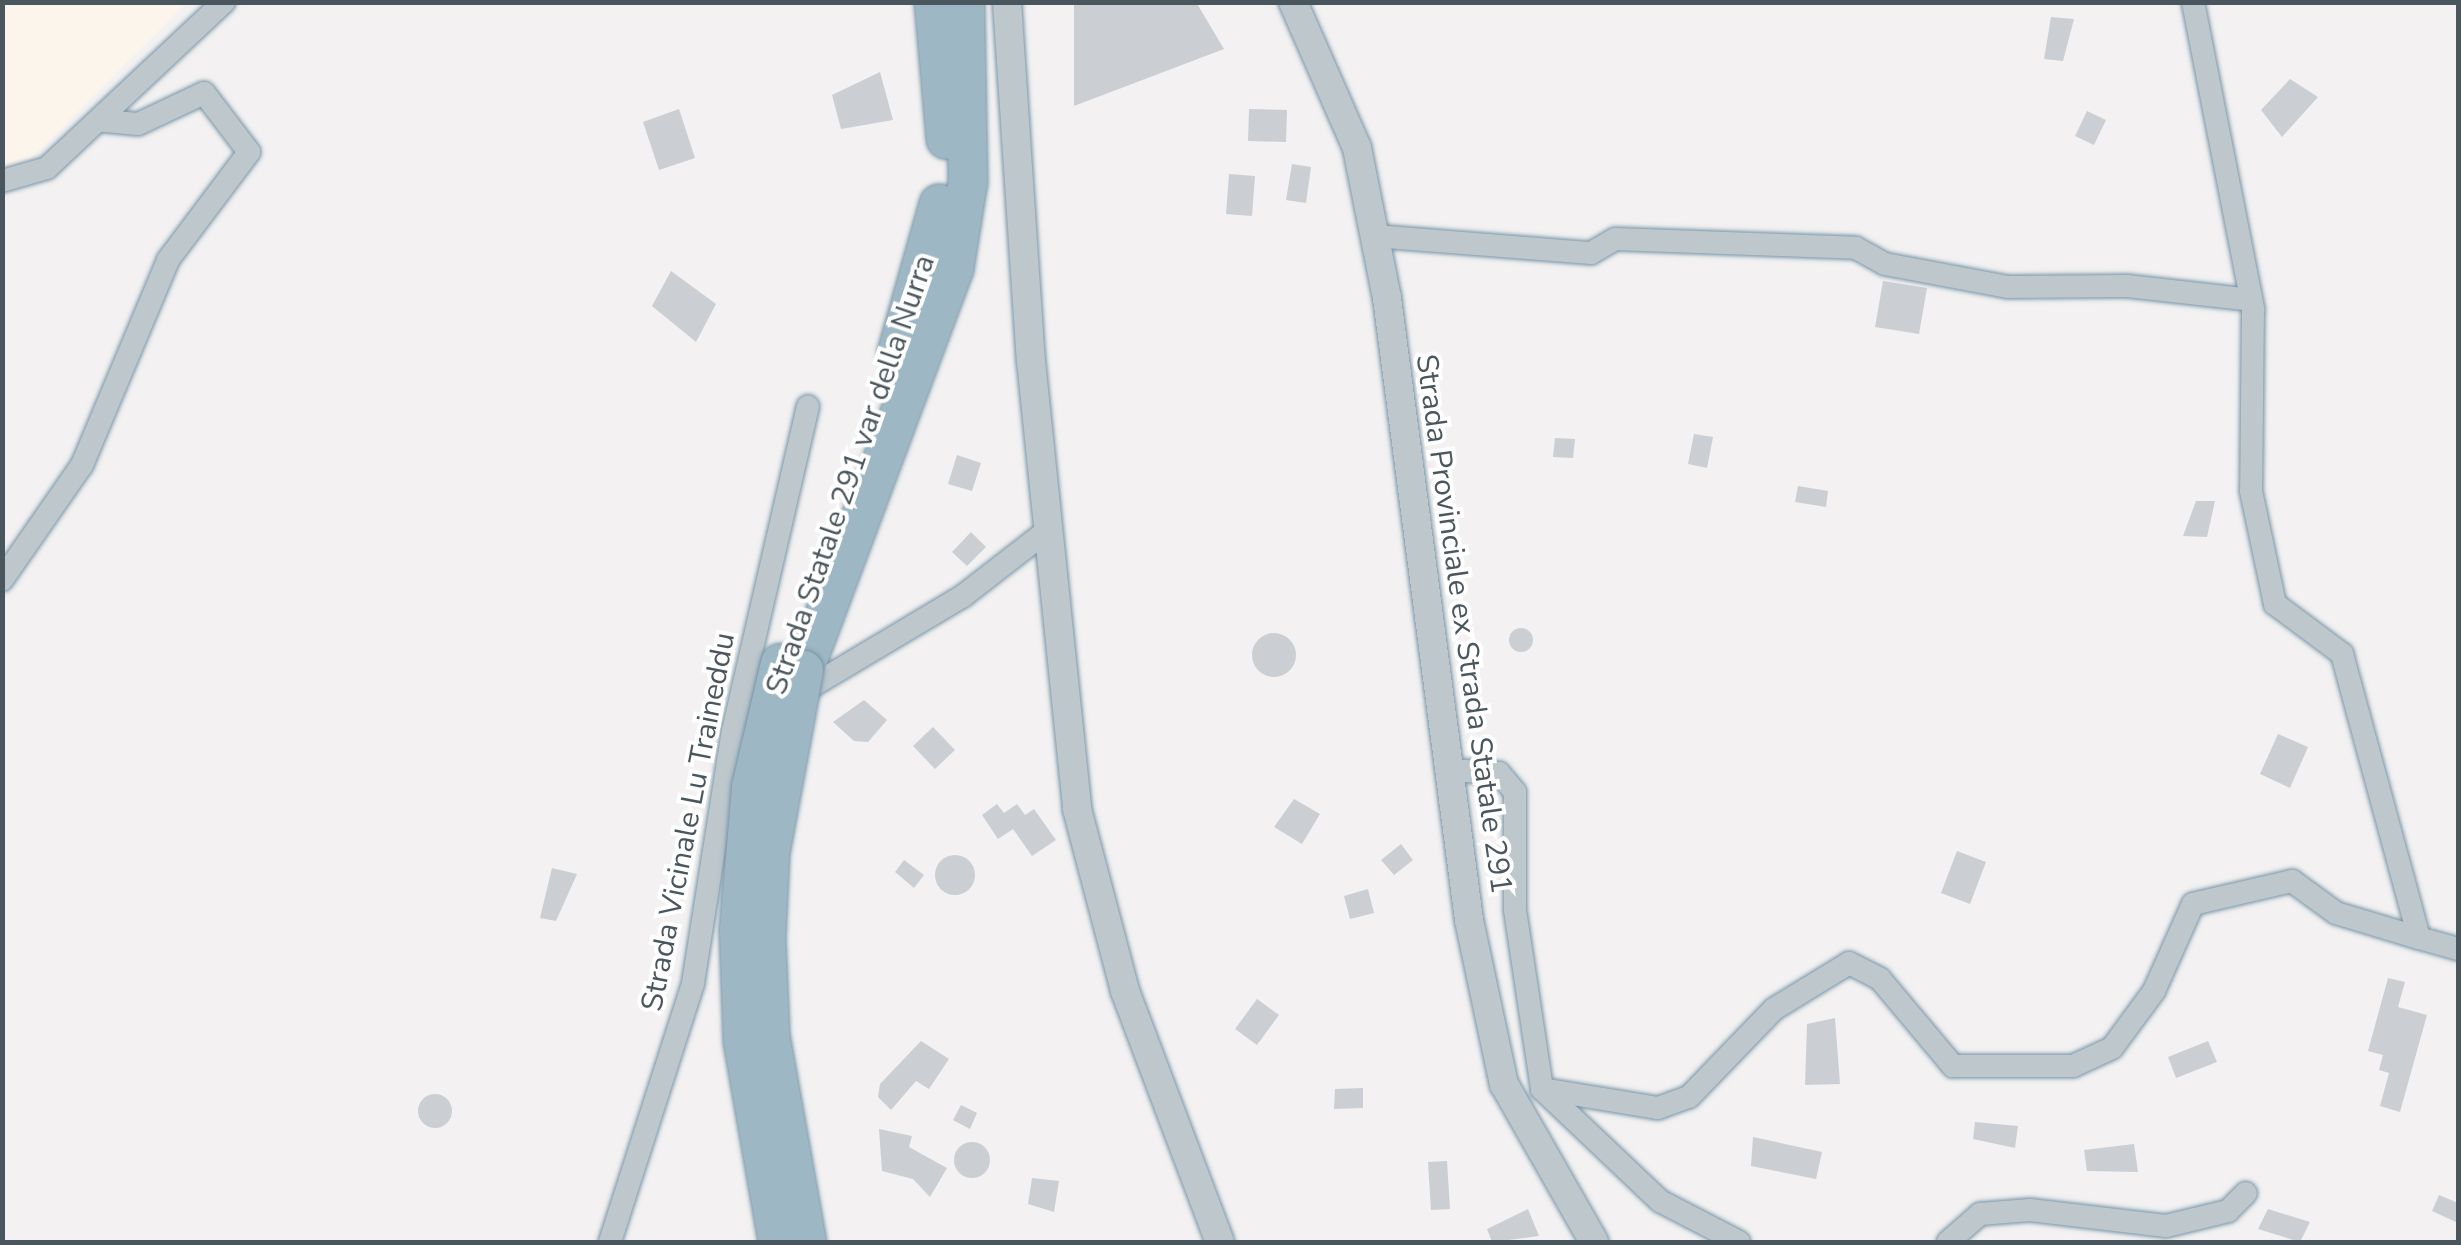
<!DOCTYPE html>
<html>
<head>
<meta charset="utf-8">
<style>
	body { margin:0 }
	#map { position:relative; width:2461px; height:1245px; overflow:hidden; background:#f3f1f1; font-family:"Nunito Sans",sans-serif }
	div>[style] { position:absolute }
	[style*='--x'] { left:calc(var(--x)*1px); top:calc(var(--y)*1px); width:calc(var(--w)*1px); rotate:calc(var(--a)*1deg) }
	.commercial>* { inset:0; background:#fcf5ec }
	.building>* { inset:0; background:#cbcfd3 }
	.round { border-radius:50% }
	.roads { filter:drop-shadow(0 0 2px #7795a8) drop-shadow(0 0 2px #7795a8) }
	.minor>* { height:22px; margin:-11px; padding:0 11px; transform-origin:11px; border-radius:11px; background:#bdc7cc }
	.tertiary>* { height:28px; margin:-14px; padding:0 14px; transform-origin:14px; border-radius:14px; background:#bdc7cc }
	.trunk>* { height:38px; margin:-19px; padding:0 19px; transform-origin:19px; border-radius:19px; background:#9eb7c5 }
	.bridges { filter:drop-shadow(0 0 2px #7795a8) drop-shadow(0 0 2px #7795a8) }
	.trunk-bridge>* { height:38px; margin:-19px; padding:0 19px; transform-origin:19px; border-radius:19px; background:#9eb7c5 }
	span { translate:-50% -50%; white-space:nowrap; text-align:center; line-height:1.15; -webkit-text-stroke:8px #fff; paint-order:stroke }
	.street-label { font-size:30px; color:#49565d }
	.frame { position:absolute; inset:0; border:5px solid #49565d; pointer-events:none }
</style>
</head>
<body>
<div id="map">
	<div class="commercial">
		<i style="clip-path:polygon(3px 3px,186px 3px,3px 187px)"></i>
	</div>
	<div class="building">
		<i style="clip-path:polygon(1074px 2px,1196px 2px,1224px 49px,1074px 106px)"></i>
		<i style="clip-path:polygon(2051px 17px,2074px 19px,2063px 61px,2044px 59px)"></i>
		<i style="clip-path:polygon(880px 72px,893px 120px,841px 129px,832px 95px)"></i>
		<i style="clip-path:polygon(2290px 79px,2318px 97px,2282px 137px,2261px 110px)"></i>
		<i style="clip-path:polygon(679px 109px,695px 158px,659px 170px,643px 122px)"></i>
		<i style="clip-path:polygon(1249px 109px,1287px 110px,1286px 142px,1248px 141px)"></i>
		<i style="clip-path:polygon(2087px 111px,2106px 120px,2094px 145px,2075px 136px)"></i>
		<i style="clip-path:polygon(1292px 164px,1311px 167px,1306px 203px,1286px 200px)"></i>
		<i style="clip-path:polygon(1229px 174px,1255px 176px,1252px 216px,1226px 214px)"></i>
		<i style="clip-path:polygon(671px 271px,716px 304px,696px 342px,652px 306px)"></i>
		<i style="clip-path:polygon(1883px 281px,1927px 288px,1919px 334px,1875px 327px)"></i>
		<i style="clip-path:polygon(1694px 434px,1713px 437px,1707px 468px,1688px 464px)"></i>
		<i style="clip-path:polygon(1555px 438px,1575px 439px,1573px 458px,1553px 457px)"></i>
		<i style="clip-path:polygon(957px 455px,981px 463px,972px 491px,948px 484px)"></i>
		<i style="clip-path:polygon(1798px 486px,1828px 491px,1826px 507px,1795px 502px)"></i>
		<i style="clip-path:polygon(2196px 501px,2215px 501px,2207px 537px,2183px 536px)"></i>
		<i style="clip-path:polygon(971px 532px,986px 547px,967px 566px,952px 552px)"></i>
		<i class="round" style="left:1509px;top:628px;width:24px;height:24px"></i>
		<i class="round" style="left:1252px;top:633px;width:44px;height:44px"></i>
		<i style="clip-path:polygon(864px 700px,887px 720px,868px 742px,854px 741px,833px 722px)"></i>
		<i style="clip-path:polygon(933px 727px,955px 750px,935px 769px,913px 746px)"></i>
		<i style="clip-path:polygon(2278px 734px,2308px 747px,2290px 788px,2260px 774px)"></i>
		<i style="clip-path:polygon(1294px 799px,1320px 814px,1302px 844px,1274px 827px)"></i>
		<i style="clip-path:polygon(997px 804px,1004px 813px,1017px 804px,1025px 815px,1034px 809px,1056px 840px,1032px 856px,1013px 829px,998px 839px,982px 815px)"></i>
		<i style="clip-path:polygon(1401px 844px,1413px 860px,1394px 875px,1381px 860px)"></i>
		<i style="clip-path:polygon(1957px 851px,1986px 862px,1970px 904px,1941px 893px)"></i>
		<i class="round" style="left:935px;top:855px;width:40px;height:40px"></i>
		<i style="clip-path:polygon(904px 860px,924px 875px,914px 888px,895px 872px)"></i>
		<i style="clip-path:polygon(552px 868px,577px 874px,556px 921px,540px 918px)"></i>
		<i style="clip-path:polygon(1368px 889px,1374px 913px,1350px 919px,1344px 896px)"></i>
		<i style="clip-path:polygon(2388px 978px,2405px 982px,2398px 1007px,2427px 1015px,2400px 1112px,2380px 1106px,2389px 1073px,2379px 1070px,2383px 1055px,2368px 1051px)"></i>
		<i style="clip-path:polygon(1257px 999px,1279px 1015px,1257px 1045px,1235px 1029px)"></i>
		<i style="clip-path:polygon(1835px 1018px,1840px 1084px,1805px 1085px,1807px 1024px)"></i>
		<i style="clip-path:polygon(921px 1041px,949px 1059px,929px 1089px,916px 1081px,891px 1110px,878px 1097px,880px 1084px)"></i>
		<i style="clip-path:polygon(2208px 1041px,2217px 1062px,2176px 1078px,2168px 1057px)"></i>
		<i style="clip-path:polygon(1363px 1088px,1363px 1108px,1334px 1109px,1335px 1089px)"></i>
		<i class="round" style="left:418px;top:1094px;width:34px;height:34px"></i>
		<i style="clip-path:polygon(961px 1105px,977px 1113px,970px 1129px,953px 1120px)"></i>
		<i style="clip-path:polygon(1975px 1122px,2018px 1126px,2015px 1148px,1973px 1139px)"></i>
		<i style="clip-path:polygon(879px 1129px,912px 1136px,909px 1147px,947px 1168px,930px 1197px,913px 1179px,882px 1171px)"></i>
		<i style="clip-path:polygon(1753px 1137px,1822px 1152px,1816px 1179px,1751px 1166px)"></i>
		<i class="round" style="left:954px;top:1142px;width:36px;height:36px"></i>
		<i style="clip-path:polygon(2134px 1144px,2138px 1172px,2087px 1171px,2084px 1150px)"></i>
		<i style="clip-path:polygon(1447px 1161px,1450px 1209px,1431px 1210px,1428px 1162px)"></i>
		<i style="clip-path:polygon(1032px 1178px,1059px 1181px,1054px 1212px,1028px 1204px)"></i>
		<i style="clip-path:polygon(2439px 1195px,2458px 1203px,2458px 1223px,2432px 1211px)"></i>
		<i style="clip-path:polygon(1528px 1209px,1539px 1236px,1492px 1242px,1487px 1229px)"></i>
		<i style="clip-path:polygon(2268px 1209px,2310px 1222px,2300px 1242px,2258px 1229px)"></i>
	</div>
	<div class="roads">
		<div class="minor">
			<i style="--x:2193;--y:2;--w:313;--a:78.9"></i>
			<i style="--x:2253;--y:309;--w:182;--a:90.6"></i>
			<i style="--x:2251;--y:491;--w:116;--a:78"></i>
			<i style="--x:2275;--y:604;--w:84;--a:36.7"></i>
			<i style="--x:2342;--y:654;--w:294;--a:74.8"></i>
			<i style="--x:2419;--y:938;--w:41;--a:15.8"></i>
			<i style="--x:2;--y:181;--w:47;--a:-16.1"></i>
			<i style="--x:47;--y:168;--w:243;--a:-43.2"></i>
			<i style="--x:1374;--y:236;--w:218;--a:4.5"></i>
			<i style="--x:1591;--y:253;--w:28;--a:-30"></i>
			<i style="--x:1615;--y:239;--w:241;--a:2.1"></i>
			<i style="--x:1856;--y:248;--w:33;--a:29"></i>
			<i style="--x:1885;--y:264;--w:125;--a:10.6"></i>
			<i style="--x:2008;--y:287;--w:119;--a:-0.5"></i>
			<i style="--x:2127;--y:286;--w:125;--a:6.4"></i>
			<i style="--x:2;--y:580;--w:140;--a:-55.2"></i>
			<i style="--x:82;--y:465;--w:222;--a:-67.2"></i>
			<i style="--x:168;--y:260;--w:135;--a:-53.1"></i>
			<i style="--x:249;--y:152;--w:74;--a:-127.3"></i>
			<i style="--x:204;--y:93;--w:73;--a:154.8"></i>
			<i style="--x:138;--y:124;--w:33;--a:-175"></i>
			<i style="--x:797;--y:695;--w:193;--a:-30.8"></i>
			<i style="--x:963;--y:596;--w:108;--a:-37.8"></i>
			<i style="--x:1449;--y:770;--w:50;--a:3.4"></i>
			<i style="--x:1499;--y:773;--w:25;--a:50"></i>
			<i style="--x:1515;--y:792;--w:118;--a:90"></i>
			<i style="--x:1515;--y:910;--w:181;--a:81.4"></i>
			<i style="--x:1542;--y:1089;--w:163;--a:43.5"></i>
			<i style="--x:1660;--y:1201;--w:89;--a:27.4"></i>
			<i style="--x:1542;--y:1089;--w:118;--a:9.3"></i>
			<i style="--x:1658;--y:1108;--w:33;--a:-20"></i>
			<i style="--x:1689;--y:1097;--w:122;--a:-46"></i>
			<i style="--x:1774;--y:1009;--w:88;--a:-31.5"></i>
			<i style="--x:1849;--y:963;--w:35;--a:27"></i>
			<i style="--x:1880;--y:979;--w:114;--a:50"></i>
			<i style="--x:1953;--y:1066;--w:120;--a:0"></i>
			<i style="--x:2073;--y:1066;--w:43;--a:-24.8"></i>
			<i style="--x:2112;--y:1048;--w:71;--a:-53.6"></i>
			<i style="--x:2154;--y:991;--w:95;--a:-65.9"></i>
			<i style="--x:2193;--y:904;--w:102;--a:-13.1"></i>
			<i style="--x:2292;--y:881;--w:54;--a:36"></i>
			<i style="--x:2336;--y:913;--w:87;--a:16.8"></i>
			<i style="--x:610;--y:1242;--w:272;--a:-72.2"></i>
			<i style="--x:693;--y:983;--w:255;--a:-81"></i>
			<i style="--x:733;--y:731;--w:333;--a:-77"></i>
			<i style="--x:1948;--y:1242;--w:43;--a:-41.2"></i>
			<i style="--x:1980;--y:1214;--w:50;--a:-4.6"></i>
			<i style="--x:2030;--y:1210;--w:137;--a:6.7"></i>
			<i style="--x:2166;--y:1226;--w:64;--a:-13.6"></i>
			<i style="--x:2228;--y:1211;--w:25;--a:-45"></i>
		</div>
		<div class="tertiary">
			<i style="--x:1007;--y:2;--w:360;--a:86.2"></i>
			<i style="--x:1031;--y:361;--w:450;--a:84.1"></i>
			<i style="--x:1077;--y:809;--w:188;--a:75.2"></i>
			<i style="--x:1125;--y:991;--w:268;--a:69.3"></i>
			<i style="--x:1293;--y:2;--w:159;--a:66.3"></i>
			<i style="--x:1357;--y:148;--w:153;--a:78.7"></i>
			<i style="--x:1387;--y:298;--w:627;--a:82.49"></i>
			<i style="--x:1469;--y:920;--w:168;--a:78"></i>
			<i style="--x:1504;--y:1084;--w:182;--a:60.3"></i>
		</div>
		<div class="trunk">
			<i style="--x:934;--y:2;--w:138;--a:85"></i>
			<i style="--x:897;--y:353;--w:155;--a:-74.3"></i>
			<i style="--x:804;--y:670;--w:428;--a:-69.5"></i>
			<i style="--x:954;--y:269;--w:88;--a:-80.9"></i>
			<i style="--x:968;--y:182;--w:180;--a:-91"></i>
		</div>
	</div>
	<div class="bridges">
		<div class="trunk-bridge">
			<i style="--x:804;--y:670;--w:187;--a:100.5"></i>
			<i style="--x:770;--y:854;--w:84;--a:92.7"></i>
			<i style="--x:766;--y:938;--w:97;--a:87.6"></i>
			<i style="--x:770;--y:1035;--w:210;--a:79.9"></i>
			<i style="--x:778;--y:1242;--w:204;--a:-99.9"></i>
			<i style="--x:743;--y:1041;--w:111;--a:-92.1"></i>
			<i style="--x:739;--y:930;--w:144;--a:-85.2"></i>
			<i style="--x:751;--y:787;--w:127;--a:-76.8"></i>
		</div>
	</div>
	<div class="street-label">
		<span style="left:851px;top:475px;rotate:-71deg">Strada Statale 291 var della Nurra</span>
		<span style="left:1463px;top:624px;rotate:82deg">Strada Provinciale ex Strada Statale 291</span>
		<span style="left:689px;top:822px;rotate:-79deg">Strada Vicinale Lu Traineddu</span>
	</div>
	<div class="frame"></div>
</div>
</body>
</html>
